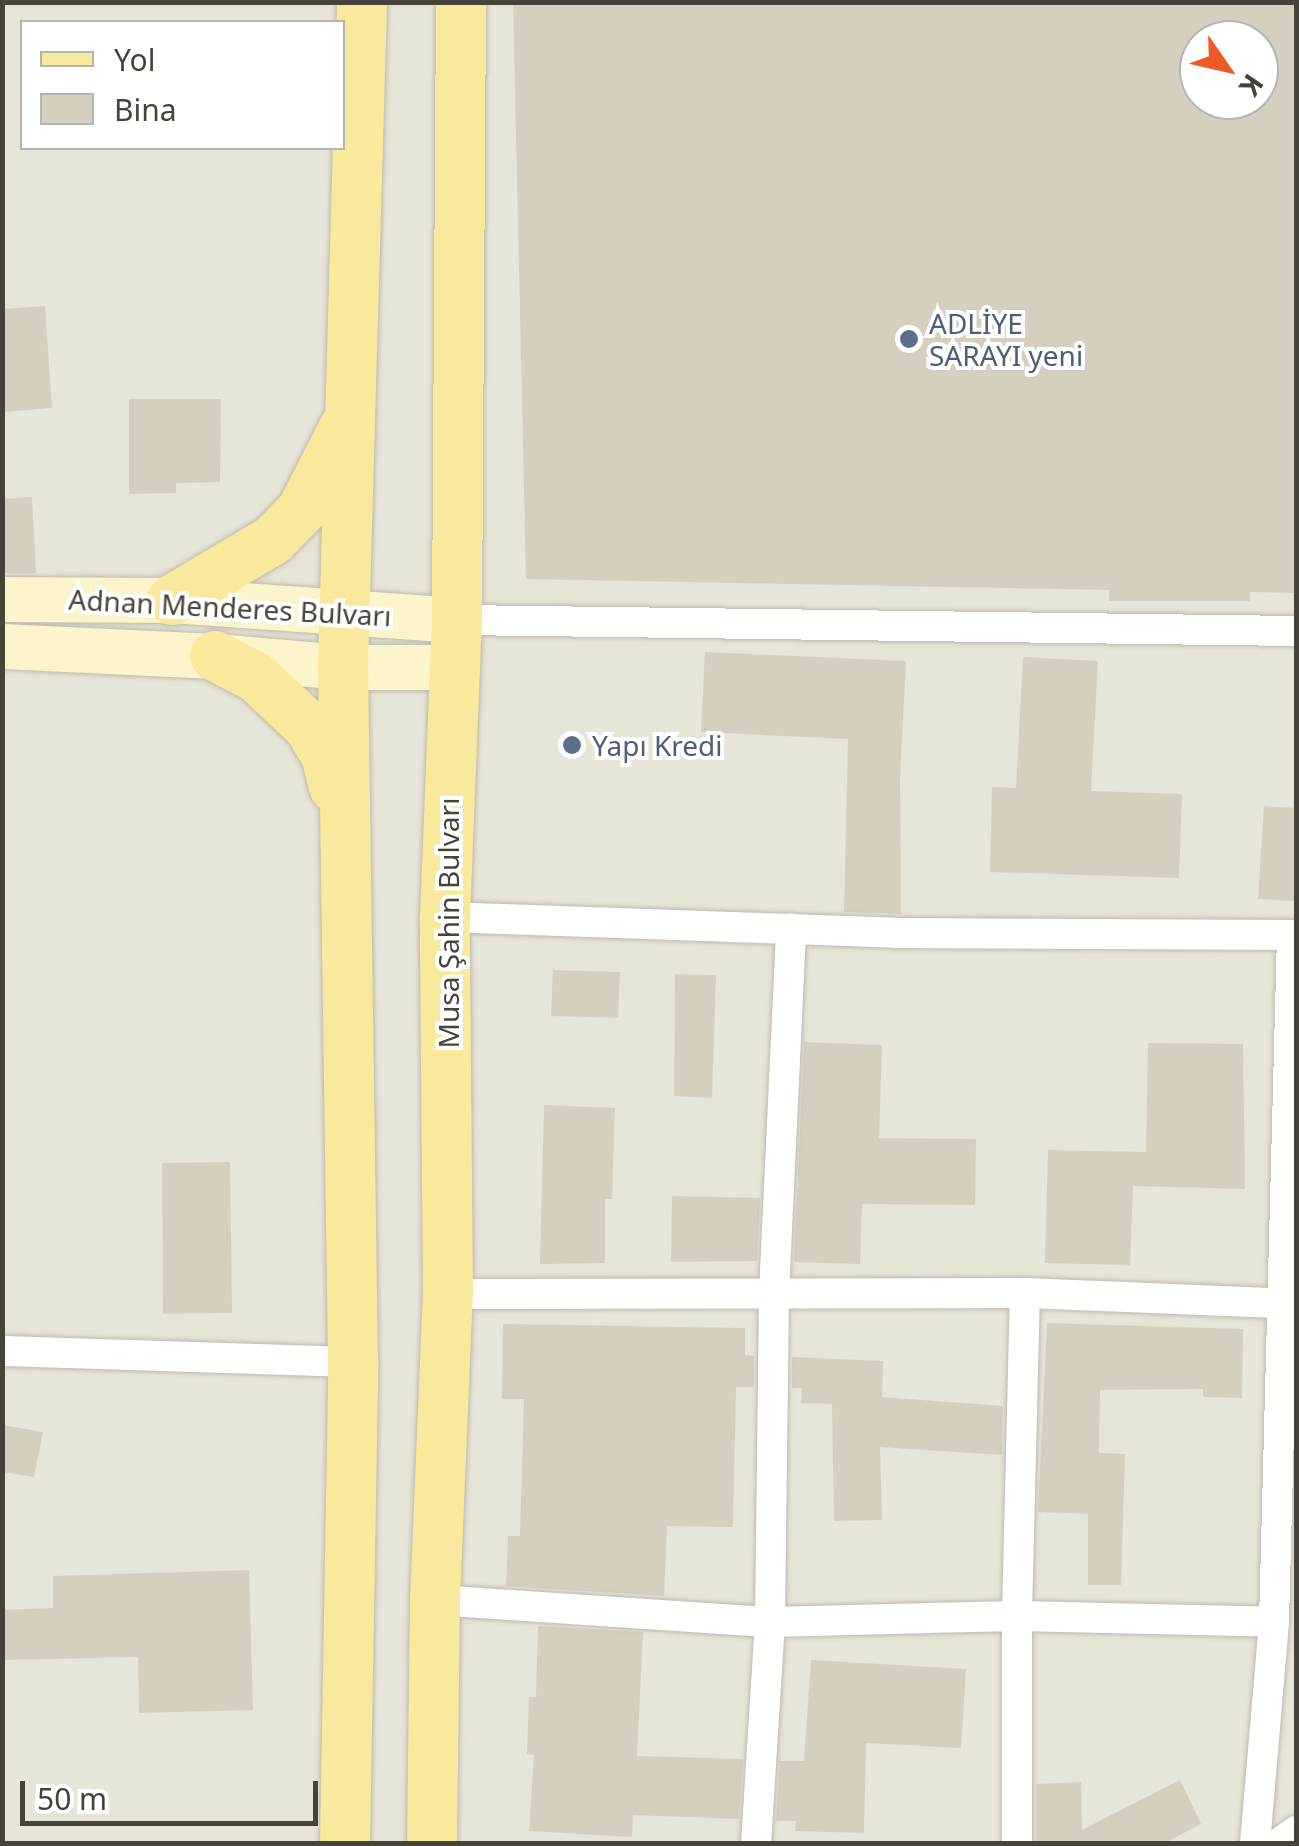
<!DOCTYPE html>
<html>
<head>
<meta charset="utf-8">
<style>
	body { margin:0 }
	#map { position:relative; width:1299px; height:1846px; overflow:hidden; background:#f4f2e9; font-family:"Noto Sans",sans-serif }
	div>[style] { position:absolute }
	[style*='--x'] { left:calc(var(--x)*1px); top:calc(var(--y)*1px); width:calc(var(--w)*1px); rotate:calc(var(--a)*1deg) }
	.residential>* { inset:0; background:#e7e4d8 }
	.building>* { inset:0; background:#d5cfbf }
	.roads { filter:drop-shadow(0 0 2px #bfbaac) drop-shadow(0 0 2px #bfbaac) }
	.minor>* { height:30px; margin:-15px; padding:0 15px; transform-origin:15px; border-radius:15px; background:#fff }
	.secondary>* { height:45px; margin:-22.5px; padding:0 22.5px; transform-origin:22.5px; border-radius:22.5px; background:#fcf5cb }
	.primary>* { height:50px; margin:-25px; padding:0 25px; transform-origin:25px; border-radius:25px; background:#f8e99d }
	.dots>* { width:28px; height:28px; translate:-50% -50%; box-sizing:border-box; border:5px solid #fff; border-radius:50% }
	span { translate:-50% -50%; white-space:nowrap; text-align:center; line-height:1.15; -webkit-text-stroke:8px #fff; paint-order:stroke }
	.service-label { font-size:28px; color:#4e5e75 }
	.left { translate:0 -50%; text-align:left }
	.street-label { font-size:28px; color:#474338 }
	.frame { position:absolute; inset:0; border:5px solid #474338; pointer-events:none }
	.legend { position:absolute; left:20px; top:20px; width:325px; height:130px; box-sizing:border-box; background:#fff; border:2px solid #b5b4af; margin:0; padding:12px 18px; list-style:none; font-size:30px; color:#474338 }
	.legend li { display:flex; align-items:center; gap:20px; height:50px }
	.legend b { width:50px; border:2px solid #b5b4af }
	.north { position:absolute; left:1179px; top:20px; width:100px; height:100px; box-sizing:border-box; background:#fff; border:2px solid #b5b4af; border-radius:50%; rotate:124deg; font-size:28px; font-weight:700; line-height:40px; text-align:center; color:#474338 }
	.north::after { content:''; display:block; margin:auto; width:35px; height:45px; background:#ee5a26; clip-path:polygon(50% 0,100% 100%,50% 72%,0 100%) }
	.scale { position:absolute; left:20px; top:1781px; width:298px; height:45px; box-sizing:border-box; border:5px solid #474338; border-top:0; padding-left:12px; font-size:30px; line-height:35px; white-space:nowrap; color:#474338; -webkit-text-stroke:8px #fff; paint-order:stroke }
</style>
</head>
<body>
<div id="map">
	<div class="residential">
		<i style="clip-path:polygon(evenodd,3px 3px,1296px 3px,1296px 1843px,3px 1843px,3px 3px,22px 22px,342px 22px,342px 148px,22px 148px,22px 22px,3px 3px,1199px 40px,1259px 40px,1259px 100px,1199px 100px,1199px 40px)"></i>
	</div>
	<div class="building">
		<i style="clip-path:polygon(evenodd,513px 2px,1296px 2px,1296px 593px,1250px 592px,1250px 601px,1109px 601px,1109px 590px,526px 579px,513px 2px,1199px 40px,1259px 40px,1259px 100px,1199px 100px,1199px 40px)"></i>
		<i style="clip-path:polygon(45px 306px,52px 408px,2px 412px,2px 309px)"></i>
		<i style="clip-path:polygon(129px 399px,221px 399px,220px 482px,176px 483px,176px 493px,129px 494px)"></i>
		<i style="clip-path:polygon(32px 497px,36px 573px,2px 573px,2px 499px)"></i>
		<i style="clip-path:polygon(705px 652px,906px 661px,900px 779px,901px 914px,844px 912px,848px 739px,701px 732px)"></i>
		<i style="clip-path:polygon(1023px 657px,1098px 661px,1091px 791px,1182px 794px,1179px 878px,990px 872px,992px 787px,1016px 788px)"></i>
		<i style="clip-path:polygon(1264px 806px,1296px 808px,1296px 901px,1258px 899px)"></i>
		<i style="clip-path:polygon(553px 970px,620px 972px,618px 1018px,551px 1016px)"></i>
		<i style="clip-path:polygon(675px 974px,716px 975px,712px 1098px,674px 1096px)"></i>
		<i style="clip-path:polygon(804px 1042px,882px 1045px,879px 1138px,976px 1139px,975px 1205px,862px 1204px,860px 1264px,794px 1262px)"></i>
		<i style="clip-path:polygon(1148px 1043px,1243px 1044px,1245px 1189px,1133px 1186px,1130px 1265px,1045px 1263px,1048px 1150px,1146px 1152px)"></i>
		<i style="clip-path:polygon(544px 1105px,615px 1108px,612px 1199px,605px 1199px,605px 1263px,540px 1264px)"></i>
		<i style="clip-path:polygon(230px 1162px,232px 1313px,163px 1314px,162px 1163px)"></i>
		<i style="clip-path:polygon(672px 1196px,760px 1198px,757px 1261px,671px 1262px)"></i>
		<i style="clip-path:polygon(1047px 1323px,1243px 1329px,1242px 1398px,1203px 1397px,1203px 1389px,1100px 1390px,1099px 1453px,1125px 1454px,1121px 1585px,1088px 1585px,1088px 1514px,1038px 1512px)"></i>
		<i style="clip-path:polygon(503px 1324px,745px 1328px,745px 1355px,754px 1356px,754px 1387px,736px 1387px,733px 1527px,667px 1526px,664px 1596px,506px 1586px,508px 1536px,520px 1536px,524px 1399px,502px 1399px)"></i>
		<i style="clip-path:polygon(792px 1357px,883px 1361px,882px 1397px,1003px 1406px,1002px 1455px,880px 1447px,882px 1520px,834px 1521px,832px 1404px,801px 1403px,802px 1388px,792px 1388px)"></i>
		<i style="clip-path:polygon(2px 1425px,43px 1432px,34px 1477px,2px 1472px)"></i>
		<i style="clip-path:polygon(249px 1570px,253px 1710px,139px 1713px,138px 1657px,2px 1660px,2px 1610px,53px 1608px,53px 1576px)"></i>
		<i style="clip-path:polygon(538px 1626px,643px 1632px,637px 1756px,743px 1759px,739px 1819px,633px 1815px,632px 1837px,529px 1831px,534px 1755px,527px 1754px,529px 1697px,536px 1697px)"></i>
		<i style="clip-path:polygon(811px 1660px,966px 1669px,961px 1748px,866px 1743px,864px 1833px,795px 1831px,796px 1821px,776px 1821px,780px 1761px,804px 1761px)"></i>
		<i style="clip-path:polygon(1180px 1780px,1201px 1824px,1163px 1844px,1036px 1844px,1036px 1784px,1081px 1782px,1082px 1830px)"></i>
	</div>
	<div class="roads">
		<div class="minor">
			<i style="--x:457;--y:620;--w:839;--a:0.75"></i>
			<i style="--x:445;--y:917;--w:452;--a:2"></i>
			<i style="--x:897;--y:933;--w:399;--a:0.3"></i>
			<i style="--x:448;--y:1294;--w:577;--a:-0.1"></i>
			<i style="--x:1025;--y:1293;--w:271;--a:2.3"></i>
			<i style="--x:2;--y:1351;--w:351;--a:1.8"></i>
			<i style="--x:435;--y:1600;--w:336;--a:3.8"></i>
			<i style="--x:770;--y:1622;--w:247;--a:-1.4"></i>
			<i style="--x:1017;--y:1616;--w:257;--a:1.3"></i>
			<i style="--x:756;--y:1844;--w:222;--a:-86.4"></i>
			<i style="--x:770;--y:1622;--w:329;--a:-89.3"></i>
			<i style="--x:774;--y:1293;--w:365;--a:-87.3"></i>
			<i style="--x:1017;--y:1844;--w:228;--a:-90"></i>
			<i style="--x:1017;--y:1616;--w:323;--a:-88.6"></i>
			<i style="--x:1255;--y:1844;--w:223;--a:-85.1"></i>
			<i style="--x:1274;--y:1622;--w:687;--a:-88.5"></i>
			<i style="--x:1278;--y:1844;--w:22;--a:-36"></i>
		</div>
		<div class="secondary">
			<i style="--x:2;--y:599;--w:170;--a:0.3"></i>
			<i style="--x:172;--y:600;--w:286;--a:4"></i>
			<i style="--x:2;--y:646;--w:213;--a:2.7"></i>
			<i style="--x:215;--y:656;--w:128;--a:4.9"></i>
			<i style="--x:343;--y:667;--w:111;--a:0"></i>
		</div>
		<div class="primary">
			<i style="--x:172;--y:600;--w:117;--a:-30.7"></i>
			<i style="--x:273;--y:540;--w:42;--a:-46"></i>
			<i style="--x:302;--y:510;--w:92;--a:-62.9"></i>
			<i style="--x:215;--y:656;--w:46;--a:27.1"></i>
			<i style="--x:256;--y:677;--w:73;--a:43.3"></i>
			<i style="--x:309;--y:727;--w:33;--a:59"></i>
			<i style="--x:326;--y:755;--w:33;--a:76"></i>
			<i style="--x:345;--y:1844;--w:482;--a:-89"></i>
			<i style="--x:353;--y:1362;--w:695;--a:-90.82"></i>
			<i style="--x:343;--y:667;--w:665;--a:-88.36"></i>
			<i style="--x:432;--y:1844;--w:244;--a:-89.3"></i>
			<i style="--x:435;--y:1600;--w:306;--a:-87.6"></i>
			<i style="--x:448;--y:1294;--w:377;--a:-90.5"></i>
			<i style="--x:445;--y:917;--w:297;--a:-87.7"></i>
			<i style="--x:457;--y:620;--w:618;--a:-89.63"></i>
		</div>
	</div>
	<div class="dots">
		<i style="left:909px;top:339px;background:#5c6f8a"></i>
		<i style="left:572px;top:745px;background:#5c6f8a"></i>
	</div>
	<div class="service-label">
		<span class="left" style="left:929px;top:339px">ADLİYE<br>SARAYI yeni</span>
		<span class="left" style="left:592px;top:745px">Yapı Kredi</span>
	</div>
	<div class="street-label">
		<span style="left:230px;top:607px;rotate:3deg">Adnan Menderes Bulvarı</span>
		<span style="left:448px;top:923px;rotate:-90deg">Musa Şahin Bulvarı</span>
	</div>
	<div class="frame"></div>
	<ul class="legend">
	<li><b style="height:12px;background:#f8e99d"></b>Yol</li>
	<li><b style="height:28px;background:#d5cfbf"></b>Bina</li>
	</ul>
	<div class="north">K</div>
	<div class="scale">50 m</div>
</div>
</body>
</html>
